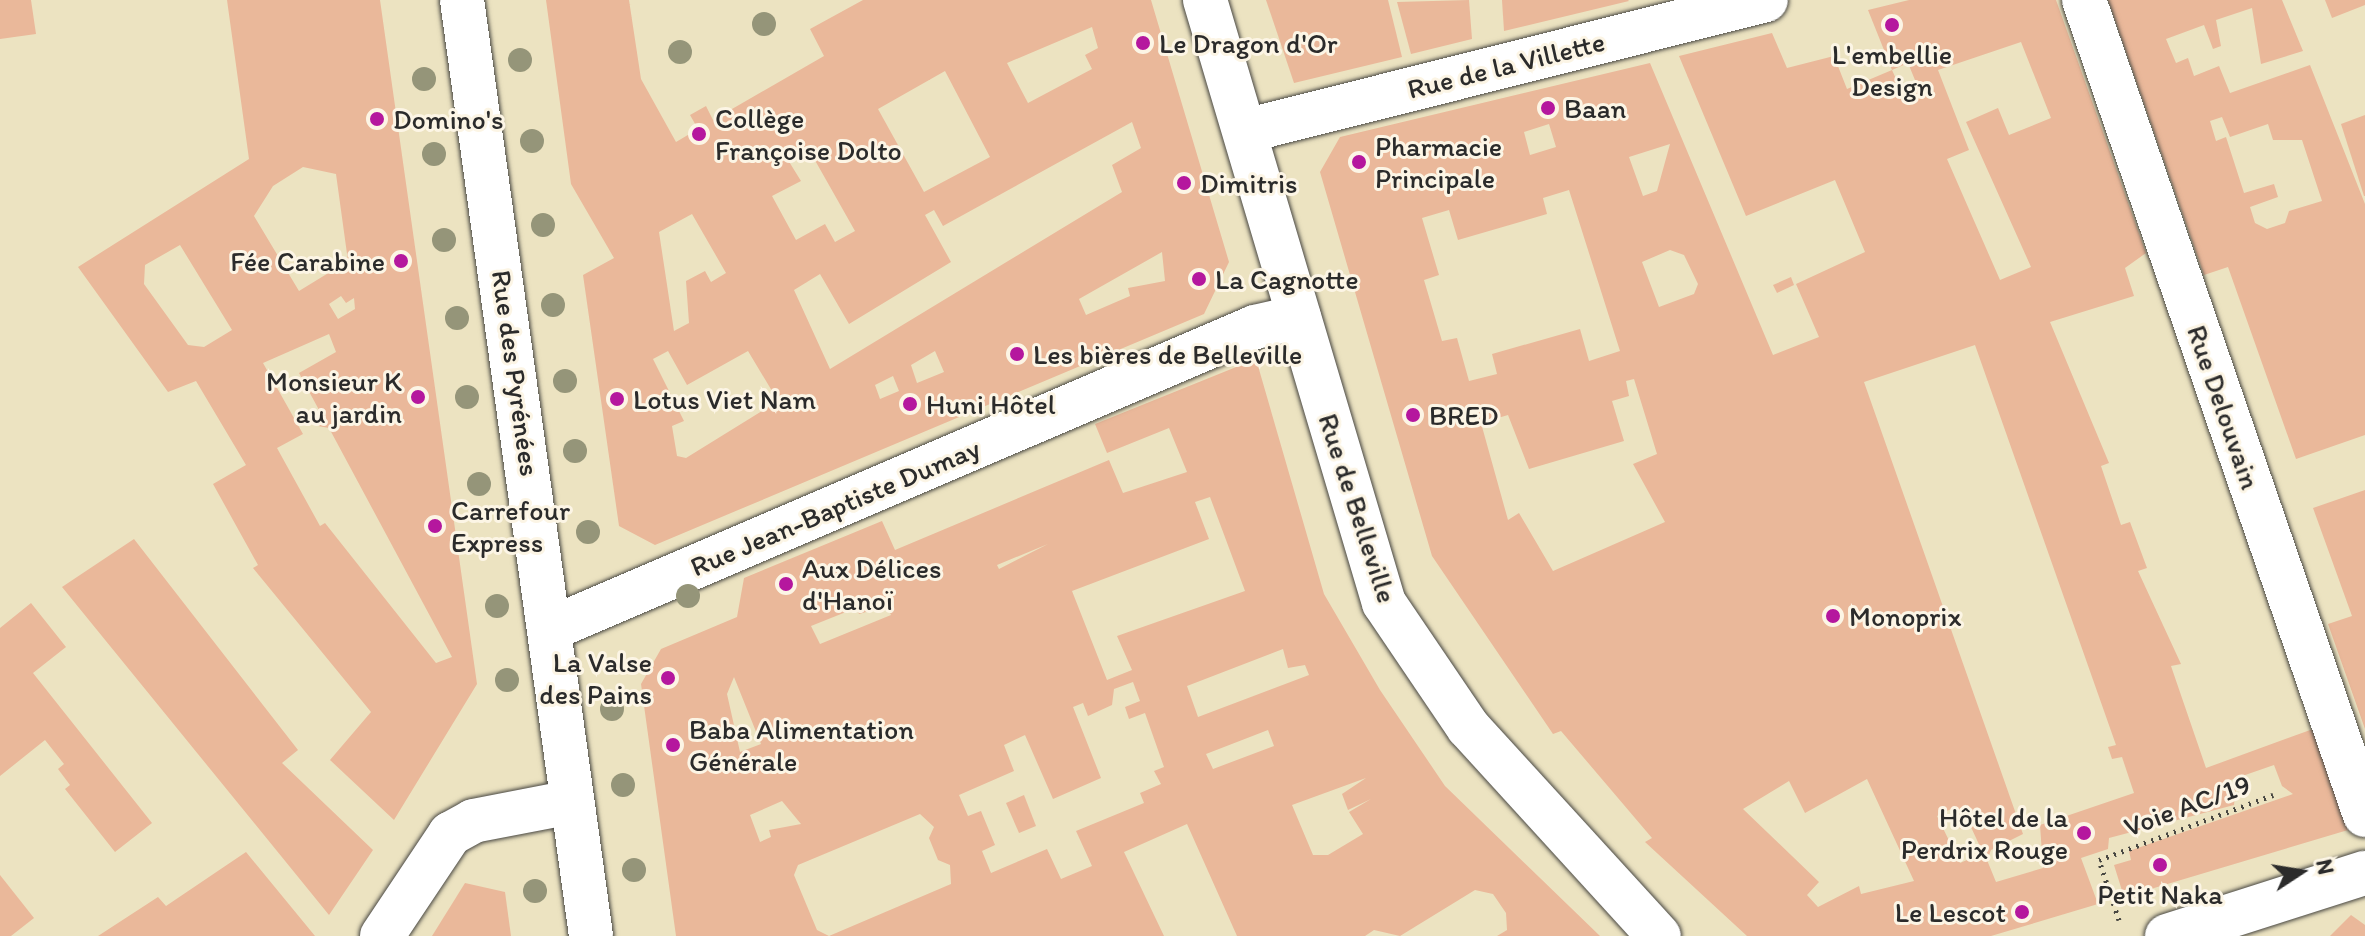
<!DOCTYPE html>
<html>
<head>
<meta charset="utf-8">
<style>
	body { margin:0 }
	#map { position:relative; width:2365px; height:936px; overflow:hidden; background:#ece3c1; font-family:Itim,sans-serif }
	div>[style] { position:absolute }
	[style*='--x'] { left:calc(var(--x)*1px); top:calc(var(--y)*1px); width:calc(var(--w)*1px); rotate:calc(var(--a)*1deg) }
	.building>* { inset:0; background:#eab89a }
	.path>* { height:5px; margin-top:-2.5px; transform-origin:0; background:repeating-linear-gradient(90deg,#484742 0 2px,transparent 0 8px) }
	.roads { filter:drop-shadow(0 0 2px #484742) drop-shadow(0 0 2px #484742) }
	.street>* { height:44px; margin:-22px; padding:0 22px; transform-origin:22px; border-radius:22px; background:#fff }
	.secondary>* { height:44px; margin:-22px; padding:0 22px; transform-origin:22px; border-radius:22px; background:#fff }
	.trees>* { width:24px; height:24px; margin:-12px; border-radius:50%; background:#959579 }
	.dots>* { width:22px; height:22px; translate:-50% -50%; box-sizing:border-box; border:4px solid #fcf5e5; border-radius:50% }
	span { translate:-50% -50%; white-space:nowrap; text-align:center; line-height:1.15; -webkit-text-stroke:6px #fcf5e5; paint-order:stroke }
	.poi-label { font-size:28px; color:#2b2b2b }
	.left { translate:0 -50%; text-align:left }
	.right { translate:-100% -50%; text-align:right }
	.street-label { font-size:28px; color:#2b2b2b }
	.north { position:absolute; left:2261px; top:832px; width:80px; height:80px; -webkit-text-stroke:6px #fcf5e5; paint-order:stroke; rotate:78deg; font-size:22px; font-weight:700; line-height:32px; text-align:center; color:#2b2b2b }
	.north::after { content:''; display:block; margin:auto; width:28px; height:36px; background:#2b2b2b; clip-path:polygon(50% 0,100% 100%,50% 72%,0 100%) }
</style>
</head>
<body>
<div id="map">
	<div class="building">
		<i style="clip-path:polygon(0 0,31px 0,36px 34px,0 39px)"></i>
		<i style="clip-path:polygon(evenodd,227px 0,380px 0,477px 684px,394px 820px,330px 760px,371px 712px,253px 568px,258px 565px,213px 484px,246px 465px,196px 381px,168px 392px,78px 267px,249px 159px,227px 0,303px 167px,336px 174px,348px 261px,299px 291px,254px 216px,273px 186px,303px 167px,227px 0,180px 245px,232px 330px,204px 347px,188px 345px,144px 284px,145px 265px,180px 245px,227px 0,341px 296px,346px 303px,354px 298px,355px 309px,338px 319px,329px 304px,341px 296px,227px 0,329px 334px,336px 352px,299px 373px,325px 421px,318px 426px,329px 428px,452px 657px,436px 663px,325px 523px,320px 526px,277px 448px,303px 434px,263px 363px,329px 334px)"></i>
		<i style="clip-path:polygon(evenodd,546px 0,629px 0,641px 79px,676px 142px,698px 129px,690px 115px,706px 106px,713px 120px,824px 56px,810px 29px,863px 0,1151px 0,1229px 262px,1204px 314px,655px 545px,619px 526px,583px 275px,614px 258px,571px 184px,546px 0,1092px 27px,1098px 48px,1085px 55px,1092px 69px,1028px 103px,1007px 63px,1092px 27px,546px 0,945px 71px,990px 157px,924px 192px,878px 109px,945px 71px,546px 0,1132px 122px,1141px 148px,1112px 165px,1122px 192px,830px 369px,794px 290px,820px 274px,849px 324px,951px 262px,925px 215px,934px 210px,943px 226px,1132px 122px,546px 0,808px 148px,855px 231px,835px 242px,825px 224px,796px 240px,772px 196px,801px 181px,788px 160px,808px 148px,546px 0,692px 214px,726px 273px,711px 282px,705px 271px,686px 281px,689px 323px,674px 331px,659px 232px,692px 214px,546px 0,1162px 252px,1165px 281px,1128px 288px,1130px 296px,1086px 315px,1079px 299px,1162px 252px,546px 0,668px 351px,687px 385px,748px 351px,778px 401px,686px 458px,677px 456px,672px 426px,684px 421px,653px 359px,668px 351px,546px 0,935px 351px,944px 372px,917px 383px,911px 365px,935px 351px,546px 0,893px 376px,899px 391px,880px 399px,875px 385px,893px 376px)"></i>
		<i style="clip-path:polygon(1266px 0,1388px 0,1402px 57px,1294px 83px)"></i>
		<i style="clip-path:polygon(1469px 0,1472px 39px,1411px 54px,1397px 2px)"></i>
		<i style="clip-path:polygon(1502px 0,1628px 0,1629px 1px,1504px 31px)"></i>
		<i style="clip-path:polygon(evenodd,1909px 0,2056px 0,2146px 253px,2125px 268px,2134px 296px,2050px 322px,2109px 463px,2101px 466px,2121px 525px,2130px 522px,2147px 568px,2138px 571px,2181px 664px,2171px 666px,2206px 768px,2313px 729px,2348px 830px,2124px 897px,2114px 865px,2131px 860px,2129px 851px,2293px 794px,2282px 786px,2274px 765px,2225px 782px,2228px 789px,2236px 786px,2234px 805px,2109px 838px,2108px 849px,2081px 858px,2098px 904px,1991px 936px,1747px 936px,1645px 842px,1652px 838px,1561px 731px,1553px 734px,1432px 556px,1320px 172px,1340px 137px,1650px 63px,1773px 355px,1819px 337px,1796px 284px,1865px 252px,1835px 180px,1746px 216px,1679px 56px,1772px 33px,1787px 68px,1834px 56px,1847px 89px,1892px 70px,1902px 92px,1917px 85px,1908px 63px,1892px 70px,1868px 10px,1909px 0,2021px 42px,2051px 118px,2009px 135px,1998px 108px,1966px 122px,2031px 267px,2000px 280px,1947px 159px,1969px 150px,1938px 70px,2021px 42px,1909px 0,1549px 124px,1556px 147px,1530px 155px,1524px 132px,1549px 124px,1909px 0,1670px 144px,1657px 191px,1643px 196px,1629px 157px,1670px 144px,1909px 0,1569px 190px,1620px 351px,1589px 361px,1580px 329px,1492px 354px,1497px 374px,1469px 381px,1457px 338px,1442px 341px,1424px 280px,1439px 275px,1422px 218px,1449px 210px,1458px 240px,1547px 214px,1543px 198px,1569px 190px,1909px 0,1670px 250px,1684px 255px,1698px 284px,1694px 294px,1659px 307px,1642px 262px,1670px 250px,1909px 0,1975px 345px,2116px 745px,2108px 747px,2112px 759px,2122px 757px,2134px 793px,2040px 825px,2043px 868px,1996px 882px,1987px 860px,1991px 850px,2023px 834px,1864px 382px,1975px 345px,1909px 0,1634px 379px,1657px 454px,1633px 464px,1665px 522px,1553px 571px,1519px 513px,1508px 520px,1481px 423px,1508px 415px,1529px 469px,1624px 441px,1612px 401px,1629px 396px,1626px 381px,1634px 379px,1909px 0,1867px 779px,1914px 881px,1861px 894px,1859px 886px,1818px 907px,1807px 895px,1819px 882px,1743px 809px,1789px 781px,1805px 813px,1867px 779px,1909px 0,1951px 809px,1960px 829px,1970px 825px,1983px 853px,1960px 863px,1937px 816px,1951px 809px)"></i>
		<i style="clip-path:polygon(evenodd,2108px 0,2282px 0,2303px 51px,2261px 64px,2252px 8px,2216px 20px,2221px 46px,2213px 49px,2204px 25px,2166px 39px,2176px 63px,2188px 58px,2194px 76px,2219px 66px,2230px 93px,2310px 65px,2365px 204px,2365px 435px,2296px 459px,2228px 267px,2204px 275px,2108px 0,2222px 117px,2230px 137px,2268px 124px,2273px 140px,2302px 140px,2322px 201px,2289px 211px,2285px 223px,2267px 229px,2255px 223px,2250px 207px,2278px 197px,2274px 184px,2244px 193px,2226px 137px,2216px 141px,2210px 121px,2222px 117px)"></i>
		<i style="clip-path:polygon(2325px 0,2365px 0,2365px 5px,2332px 18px)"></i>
		<i style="clip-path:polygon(2365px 115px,2365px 196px,2364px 196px,2341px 124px)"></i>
		<i style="clip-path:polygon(1791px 277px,1794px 285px,1777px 293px,1773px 285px)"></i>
		<i style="clip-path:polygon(evenodd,1256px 359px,1324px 594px,1380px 690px,1445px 786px,1600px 936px,1497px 936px,1507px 930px,1506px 913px,1493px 894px,1475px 890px,1400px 936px,1374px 930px,1365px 936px,1237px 936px,1187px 824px,1124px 852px,1164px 936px,676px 936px,641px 684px,661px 649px,737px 617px,744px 578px,882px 521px,895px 550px,1109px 460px,1123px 493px,1187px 472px,1169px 428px,1107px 453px,1095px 424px,1256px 359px,1210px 497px,1245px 591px,1117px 636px,1132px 670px,1107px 680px,1072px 591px,1209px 539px,1195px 502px,1210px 497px,1256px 359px,1048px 544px,999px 569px,997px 565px,1048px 544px,1256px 359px,887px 606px,891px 615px,820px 644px,811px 626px,856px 608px,859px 614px,887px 606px,1256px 359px,1283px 649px,1288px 668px,1305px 665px,1309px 675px,1198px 717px,1187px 686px,1283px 649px,1256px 359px,734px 677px,761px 744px,740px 752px,727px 694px,734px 677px,1256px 359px,1133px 682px,1140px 701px,1125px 707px,1129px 719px,1145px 713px,1164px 767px,1154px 771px,1161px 784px,1140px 793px,1144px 803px,1076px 831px,1092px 866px,1061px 879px,1047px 849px,991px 873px,982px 851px,995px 845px,981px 811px,968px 816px,959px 795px,1014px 771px,1004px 745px,1025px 735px,1053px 799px,1101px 778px,1073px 707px,1083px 703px,1088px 716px,1112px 705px,1114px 689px,1133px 682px,1256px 359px,1268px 730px,1274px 746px,1213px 769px,1206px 754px,1268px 730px,1256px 359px,1366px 778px,1342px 794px,1348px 810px,1371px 799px,1349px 812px,1363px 834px,1328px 855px,1313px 855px,1292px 805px,1366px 778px,1256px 359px,782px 801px,801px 824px,769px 830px,771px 837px,760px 842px,750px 815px,782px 801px,1256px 359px,920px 814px,934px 827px,929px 838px,938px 860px,950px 865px,951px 884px,829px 936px,817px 930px,794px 875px,798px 865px,920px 814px)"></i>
		<i style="clip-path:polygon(2365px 490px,2365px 729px,2328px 624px,2352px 616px,2313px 508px)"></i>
		<i style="clip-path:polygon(134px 539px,298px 750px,282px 763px,373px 850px,329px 915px,62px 587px)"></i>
		<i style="clip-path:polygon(31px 603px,66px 647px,33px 673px,152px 823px,115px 852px,65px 789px,70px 785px,58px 769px,64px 764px,45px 740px,0 776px,0 628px)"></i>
		<i style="clip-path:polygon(1024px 795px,1036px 826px,1019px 833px,1006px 803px)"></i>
		<i style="clip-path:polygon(246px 852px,315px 936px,98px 936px,158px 897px,166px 906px)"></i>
		<i style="clip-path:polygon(0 875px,34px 918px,11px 936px,0 936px)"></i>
		<i style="clip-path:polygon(465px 883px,505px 892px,511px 936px,432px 936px)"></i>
		<i style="clip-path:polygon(2351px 915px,2365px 925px,2365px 936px,2330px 936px)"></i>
	</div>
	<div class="path">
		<i style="--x:2119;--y:920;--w:63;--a:-108.4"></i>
		<i style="--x:2099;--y:860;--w:186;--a:-20.5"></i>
	</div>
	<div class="roads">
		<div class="street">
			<i style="--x:2084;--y:0;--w:862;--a:70.98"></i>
			<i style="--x:1245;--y:131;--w:537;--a:-14.11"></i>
			<i style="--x:550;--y:629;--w:767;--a:-23.19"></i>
			<i style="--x:1255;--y:327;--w:45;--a:-12.8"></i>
			<i style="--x:382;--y:936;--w:123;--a:-56.3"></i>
			<i style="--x:450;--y:834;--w:26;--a:-29"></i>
			<i style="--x:473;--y:821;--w:101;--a:-10.9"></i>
			<i style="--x:2167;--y:936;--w:208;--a:-17.7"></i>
		</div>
		<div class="secondary">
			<i style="--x:462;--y:0;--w:945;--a:82.15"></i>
			<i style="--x:1205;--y:0;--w:629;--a:73.47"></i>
			<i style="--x:1384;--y:603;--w:150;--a:55.9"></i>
			<i style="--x:1468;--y:727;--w:283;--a:47.6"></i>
		</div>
	</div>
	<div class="trees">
		<i style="left:764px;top:24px"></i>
		<i style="left:680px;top:52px"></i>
		<i style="left:520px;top:60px"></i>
		<i style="left:424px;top:79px"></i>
		<i style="left:532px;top:141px"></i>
		<i style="left:434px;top:154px"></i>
		<i style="left:543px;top:225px"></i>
		<i style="left:444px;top:240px"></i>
		<i style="left:553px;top:305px"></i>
		<i style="left:457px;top:318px"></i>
		<i style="left:565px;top:381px"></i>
		<i style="left:467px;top:397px"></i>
		<i style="left:575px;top:451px"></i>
		<i style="left:479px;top:484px"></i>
		<i style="left:588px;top:532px"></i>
		<i style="left:688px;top:596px"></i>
		<i style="left:497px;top:606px"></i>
		<i style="left:507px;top:680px"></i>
		<i style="left:612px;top:709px"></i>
		<i style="left:623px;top:785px"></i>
		<i style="left:634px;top:870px"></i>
		<i style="left:535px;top:891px"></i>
	</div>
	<div class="dots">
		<i style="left:1892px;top:25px;background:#b5179e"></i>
		<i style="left:1143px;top:43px;background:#b5179e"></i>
		<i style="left:1548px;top:108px;background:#b5179e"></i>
		<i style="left:377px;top:119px;background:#b5179e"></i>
		<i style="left:699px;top:134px;background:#b5179e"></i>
		<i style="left:1359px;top:162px;background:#b5179e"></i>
		<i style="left:1184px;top:183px;background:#b5179e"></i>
		<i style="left:401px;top:261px;background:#b5179e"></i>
		<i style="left:1199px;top:279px;background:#b5179e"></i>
		<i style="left:1017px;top:354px;background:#b5179e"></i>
		<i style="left:418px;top:397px;background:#b5179e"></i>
		<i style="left:617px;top:399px;background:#b5179e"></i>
		<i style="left:910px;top:404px;background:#b5179e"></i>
		<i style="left:1413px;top:415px;background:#b5179e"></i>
		<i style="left:435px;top:526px;background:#b5179e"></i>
		<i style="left:786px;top:584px;background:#b5179e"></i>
		<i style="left:1833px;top:616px;background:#b5179e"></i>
		<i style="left:668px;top:678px;background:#b5179e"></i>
		<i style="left:673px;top:745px;background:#b5179e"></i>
		<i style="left:2084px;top:833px;background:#b5179e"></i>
		<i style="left:2160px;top:865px;background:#b5179e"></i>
		<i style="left:2022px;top:912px;background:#b5179e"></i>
	</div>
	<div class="poi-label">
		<span class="left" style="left:1159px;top:43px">Le Dragon d'Or</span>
		<span style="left:1892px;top:70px">L'embellie<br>Design</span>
		<span class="left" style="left:1564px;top:108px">Baan</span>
		<span class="left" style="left:715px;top:134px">Collège<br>Françoise Dolto</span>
		<span class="left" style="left:393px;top:119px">Domino's</span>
		<span class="left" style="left:1375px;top:162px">Pharmacie<br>Principale</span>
		<span class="left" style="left:1200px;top:183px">Dimitris</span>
		<span class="right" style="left:385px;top:261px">Fée Carabine</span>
		<span class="left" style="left:1215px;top:279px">La Cagnotte</span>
		<span class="left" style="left:1033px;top:354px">Les bières de Belleville</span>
		<span class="right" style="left:402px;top:397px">Monsieur K<br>au jardin</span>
		<span class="left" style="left:633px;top:399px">Lotus Viet Nam</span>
		<span class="left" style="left:926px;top:404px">Huni Hôtel</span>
		<span class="left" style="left:1429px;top:415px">BRED</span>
		<span class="left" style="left:451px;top:526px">Carrefour<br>Express</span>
		<span class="left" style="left:802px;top:584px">Aux Délices<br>d'Hanoï</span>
		<span class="left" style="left:1849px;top:616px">Monoprix</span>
		<span class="right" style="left:652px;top:678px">La Valse<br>des Pains</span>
		<span class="left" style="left:689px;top:745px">Baba Alimentation<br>Générale</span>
		<span class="right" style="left:2068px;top:833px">Hôtel de la<br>Perdrix Rouge</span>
		<span style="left:2160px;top:894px">Petit Naka</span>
		<span class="right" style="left:2006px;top:912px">Le Lescot</span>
	</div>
	<div class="street-label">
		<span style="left:1506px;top:65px;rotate:-14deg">Rue de la Villette</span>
		<span style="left:516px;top:373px;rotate:82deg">Rue des Pyrénées</span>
		<span style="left:2224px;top:407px;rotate:71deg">Rue Delouvain</span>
		<span style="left:835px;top:507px;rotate:-23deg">Rue Jean-Baptiste Dumay</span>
		<span style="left:1358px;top:508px;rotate:72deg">Rue de Belleville</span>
		<span style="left:2187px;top:805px;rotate:-20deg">Voie AC/19</span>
	</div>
	<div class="north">N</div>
</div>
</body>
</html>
